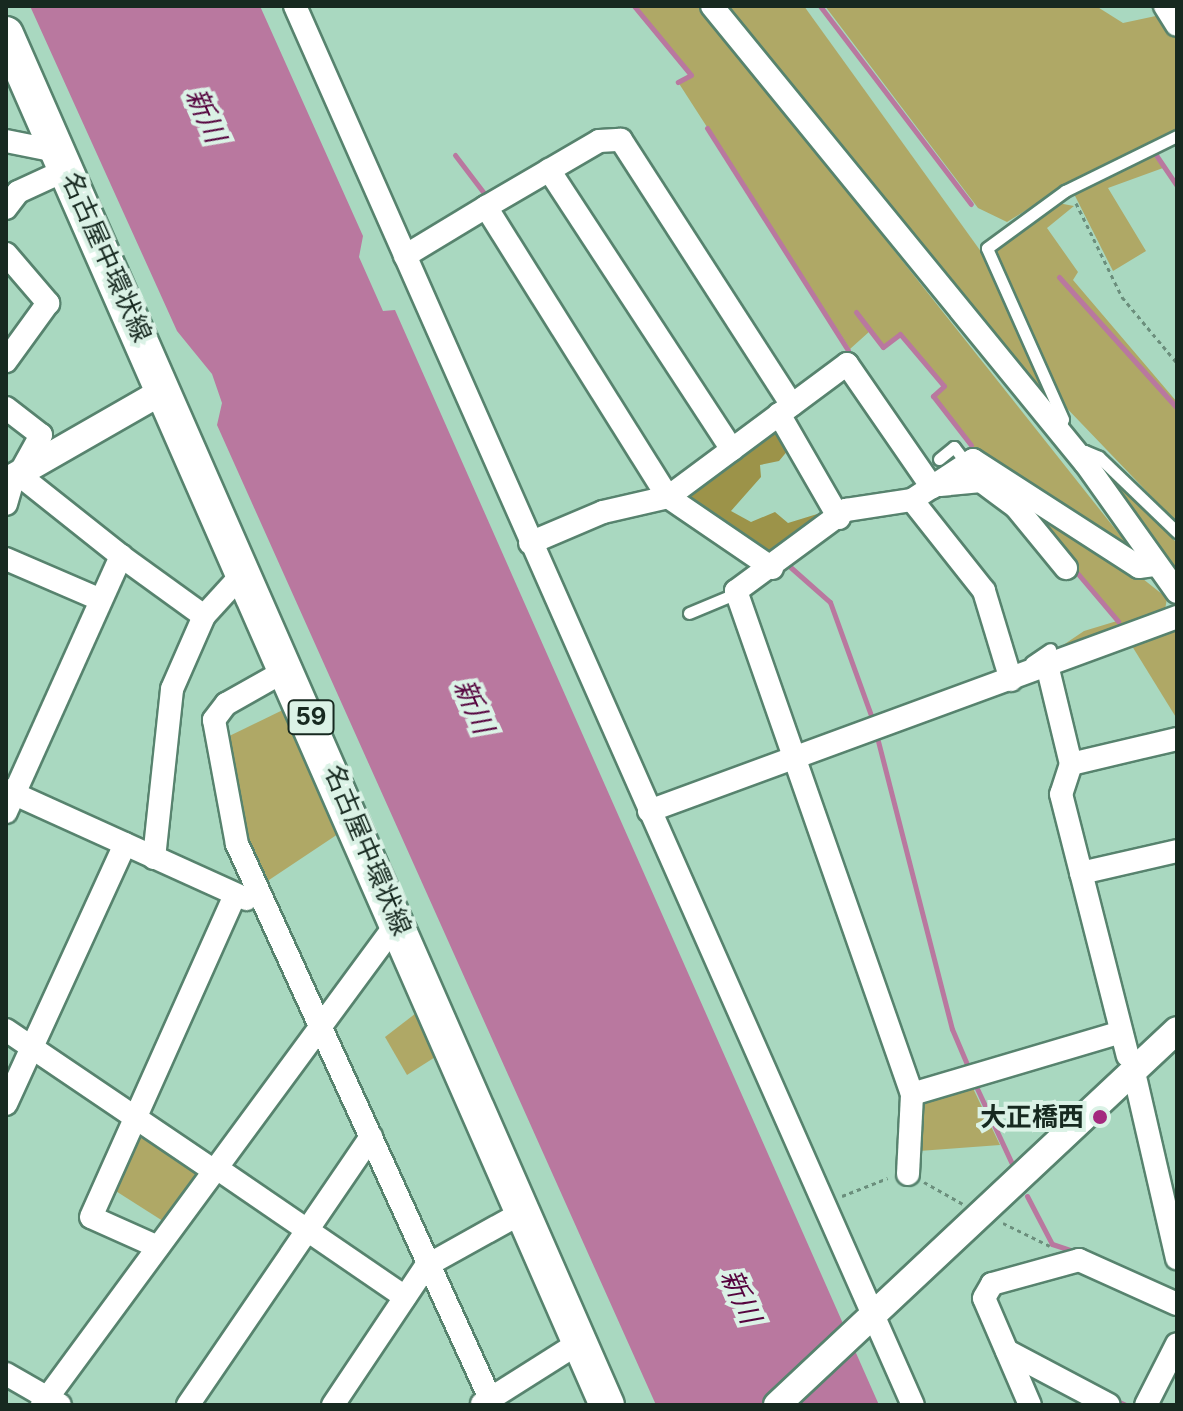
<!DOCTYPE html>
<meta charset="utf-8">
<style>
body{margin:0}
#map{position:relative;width:1183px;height:1411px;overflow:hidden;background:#a9d8c0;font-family:Inter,"Noto Sans JP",sans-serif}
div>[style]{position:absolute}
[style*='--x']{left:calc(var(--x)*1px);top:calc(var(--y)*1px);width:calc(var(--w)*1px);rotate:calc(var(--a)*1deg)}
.green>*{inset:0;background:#afa866}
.forest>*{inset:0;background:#9c9349}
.water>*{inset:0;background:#b9789f}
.stream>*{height:5px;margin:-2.5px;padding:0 2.5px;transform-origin:2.5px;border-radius:2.5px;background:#b9789f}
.path>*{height:3px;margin-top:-1.5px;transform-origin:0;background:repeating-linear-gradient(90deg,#6b8e7c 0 4px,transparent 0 8px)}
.roads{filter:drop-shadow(2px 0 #57836e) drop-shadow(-2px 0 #57836e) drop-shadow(0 2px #57836e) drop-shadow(0 -2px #57836e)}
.service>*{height:11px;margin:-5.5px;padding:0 5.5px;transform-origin:5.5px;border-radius:5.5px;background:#fff}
.minor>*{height:22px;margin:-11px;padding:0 11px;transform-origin:11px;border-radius:11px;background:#fff}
.tertiary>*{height:26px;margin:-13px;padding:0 13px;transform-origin:13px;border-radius:13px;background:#fff}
.primary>*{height:34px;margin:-17px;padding:0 17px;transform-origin:17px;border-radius:17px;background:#fff}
.dots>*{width:22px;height:22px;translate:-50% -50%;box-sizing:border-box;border:4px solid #dbf2e6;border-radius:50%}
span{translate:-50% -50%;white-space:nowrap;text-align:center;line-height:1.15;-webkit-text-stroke:8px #dbf2e6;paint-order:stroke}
.shield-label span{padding:2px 6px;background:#dbf2e6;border:2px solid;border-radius:6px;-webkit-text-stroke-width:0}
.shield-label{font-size:24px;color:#172920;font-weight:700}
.street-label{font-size:26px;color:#172920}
.poi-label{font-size:26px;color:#172920;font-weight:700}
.right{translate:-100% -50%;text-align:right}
.water-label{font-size:28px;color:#55033e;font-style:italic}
.frame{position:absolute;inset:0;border:8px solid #172920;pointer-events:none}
</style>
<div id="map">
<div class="green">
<div style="clip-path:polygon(634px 6px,700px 6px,1139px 559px,981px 459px,933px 396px,944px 386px,900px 335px,883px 347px,870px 331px,850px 349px,678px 82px,690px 74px)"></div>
<div style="clip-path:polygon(721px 6px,804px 6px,982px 253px,1054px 415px)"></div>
<div style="clip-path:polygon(825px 6px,1096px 6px,1123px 23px,1165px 14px,1177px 34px,1177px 131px,1145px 144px,1163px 168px,1108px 188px,1146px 251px,1113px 271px,1069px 184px,1007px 222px,978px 208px)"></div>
<div style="clip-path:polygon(1058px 203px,1074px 206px,1047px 228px,1078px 272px,1073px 280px,1177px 402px,1177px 523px,1057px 398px,995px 249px,1014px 227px)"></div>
<div style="clip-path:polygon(1101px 467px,1177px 543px,1177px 577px)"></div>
<div style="clip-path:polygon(977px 472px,1133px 571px,1167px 598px,1165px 610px,1029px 668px,1084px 631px,1117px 621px,1020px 505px)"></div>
<div style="clip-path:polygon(1177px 629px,1177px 719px,1132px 646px)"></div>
<div style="clip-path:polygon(289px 707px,344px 830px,260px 886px,219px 741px)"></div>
<div style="clip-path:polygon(420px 1010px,440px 1054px,407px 1075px,385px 1037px)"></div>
<div style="clip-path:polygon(970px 1082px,1000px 1145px,919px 1151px,920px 1097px)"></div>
<div style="clip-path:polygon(141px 1131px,200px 1176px,166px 1223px,111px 1188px)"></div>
</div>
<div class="forest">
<div style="clip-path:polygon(772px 429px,789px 449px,779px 461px,760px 465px,761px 477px,731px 511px,751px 522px,775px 512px,788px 523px,827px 511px,774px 556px,686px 500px,688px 490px)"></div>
</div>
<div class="water">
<div style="clip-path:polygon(30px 6px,260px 6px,363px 236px,359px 257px,383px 311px,395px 310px,879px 1405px,656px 1405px,217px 425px,222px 403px,212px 374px,177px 331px)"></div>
</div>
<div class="stream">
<div style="--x:634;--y:6;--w:89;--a:50.4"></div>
<div style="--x:691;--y:75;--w:15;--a:152"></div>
<div style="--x:820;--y:6;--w:249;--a:52.7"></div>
<div style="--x:707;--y:128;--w:263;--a:57.6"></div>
<div style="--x:1154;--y:152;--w:41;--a:55.9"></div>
<div style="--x:455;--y:155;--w:48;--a:52.7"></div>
<div style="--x:1059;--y:277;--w:176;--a:48"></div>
<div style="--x:856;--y:312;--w:44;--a:52.4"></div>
<div style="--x:883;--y:347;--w:21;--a:-37"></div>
<div style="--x:900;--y:334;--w:68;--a:49.8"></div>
<div style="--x:944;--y:386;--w:15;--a:138"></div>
<div style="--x:933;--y:396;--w:62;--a:52.2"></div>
<div style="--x:788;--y:565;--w:56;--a:41.4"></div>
<div style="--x:830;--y:602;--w:120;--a:70.1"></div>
<div style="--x:1073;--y:568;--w:70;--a:49.7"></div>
<div style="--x:878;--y:741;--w:297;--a:75.6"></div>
<div style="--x:952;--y:1029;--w:43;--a:67"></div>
<div style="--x:974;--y:1082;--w:95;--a:65.1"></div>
<div style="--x:1027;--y:1196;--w:54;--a:62.5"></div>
<div style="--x:1052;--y:1244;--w:22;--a:18"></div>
<div style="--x:1113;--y:1399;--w:14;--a:25"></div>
</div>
<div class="path">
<div style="--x:1076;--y:203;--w:105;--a:63.9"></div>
<div style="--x:1122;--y:297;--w:86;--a:50.2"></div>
<div style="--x:924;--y:1182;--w:45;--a:29.4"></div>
<div style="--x:842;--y:1196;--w:49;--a:-21.4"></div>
<div style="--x:1003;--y:1223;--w:52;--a:26.1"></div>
</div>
<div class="roads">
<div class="service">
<div style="--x:1060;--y:428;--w:9;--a:-72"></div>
<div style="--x:1063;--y:419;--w:187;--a:-114"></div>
<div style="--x:987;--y:248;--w:97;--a:-36.2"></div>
<div style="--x:1065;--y:191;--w:125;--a:-26.2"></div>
<div style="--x:1080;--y:456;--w:7;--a:-45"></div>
<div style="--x:1085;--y:451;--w:15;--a:23"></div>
<div style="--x:1099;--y:457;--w:108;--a:43.9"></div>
<div style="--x:939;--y:459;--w:19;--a:-39"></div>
<div style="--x:954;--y:447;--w:21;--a:53"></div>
<div style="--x:689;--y:613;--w:52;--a:-22.6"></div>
<div style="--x:1031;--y:662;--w:23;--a:-34"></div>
</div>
<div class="minor">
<div style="--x:295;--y:6;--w:1529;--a:66.17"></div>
<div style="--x:712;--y:6;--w:591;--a:50.77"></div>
<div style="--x:1086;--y:464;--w:157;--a:54.6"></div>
<div style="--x:1165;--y:6;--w:22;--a:58"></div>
<div style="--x:6;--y:141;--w:56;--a:11.3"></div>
<div style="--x:549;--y:170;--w:334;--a:56.8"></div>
<div style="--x:486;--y:207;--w:131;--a:-30.3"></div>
<div style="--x:599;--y:141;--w:22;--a:-3"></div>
<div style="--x:621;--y:140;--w:315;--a:57.2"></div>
<div style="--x:6;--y:208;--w:20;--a:-53"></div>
<div style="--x:18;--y:192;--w:55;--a:-24.7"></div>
<div style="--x:6;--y:254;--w:65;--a:49.4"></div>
<div style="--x:48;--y:303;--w:72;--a:125.9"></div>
<div style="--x:405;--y:256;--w:95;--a:-31.2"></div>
<div style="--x:486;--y:207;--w:342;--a:57.9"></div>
<div style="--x:668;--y:497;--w:126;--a:34.3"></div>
<div style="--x:6;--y:408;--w:44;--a:37.6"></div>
<div style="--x:41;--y:435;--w:43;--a:118.9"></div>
<div style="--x:779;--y:414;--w:120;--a:60"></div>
<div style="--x:18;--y:474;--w:132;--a:38.5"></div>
<div style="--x:940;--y:485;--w:41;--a:-5.6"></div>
<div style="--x:981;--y:481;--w:44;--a:36.6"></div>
<div style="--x:1016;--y:507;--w:79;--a:50.7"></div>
<div style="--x:912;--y:500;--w:116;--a:51.6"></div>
<div style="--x:984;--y:591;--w:93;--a:73.1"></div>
<div style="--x:6;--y:504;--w:29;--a:-74"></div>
<div style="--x:530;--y:543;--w:79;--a:-23"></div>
<div style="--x:603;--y:512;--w:67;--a:-13"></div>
<div style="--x:668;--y:497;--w:223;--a:-36.6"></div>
<div style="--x:847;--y:364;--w:150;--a:55.4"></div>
<div style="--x:6;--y:559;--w:103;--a:23.3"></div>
<div style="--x:290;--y:668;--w:73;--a:150.6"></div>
<div style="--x:226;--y:704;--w:20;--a:127"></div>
<div style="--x:214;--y:720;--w:126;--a:79.5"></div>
<div style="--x:237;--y:844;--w:617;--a:65.47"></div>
<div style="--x:1048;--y:669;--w:98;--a:76.4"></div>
<div style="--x:1071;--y:764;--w:32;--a:108"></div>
<div style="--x:1061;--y:794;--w:270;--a:75.7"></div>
<div style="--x:1071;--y:764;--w:109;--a:-13.3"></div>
<div style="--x:6;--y:790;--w:264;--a:24.4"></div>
<div style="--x:649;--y:811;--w:563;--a:-20.17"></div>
<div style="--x:6;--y:812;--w:281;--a:-65.8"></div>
<div style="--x:121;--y:556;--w:102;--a:35.9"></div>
<div style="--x:154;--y:858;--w:170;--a:-83.9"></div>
<div style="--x:172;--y:689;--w:80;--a:-66.3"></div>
<div style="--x:204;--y:616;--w:62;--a:-47.6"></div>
<div style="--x:1081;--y:873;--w:98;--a:-12.9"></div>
<div style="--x:6;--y:1030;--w:250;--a:34.1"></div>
<div style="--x:1136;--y:1081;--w:182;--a:77"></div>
<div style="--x:912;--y:1094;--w:218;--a:-16.5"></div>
<div style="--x:6;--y:1104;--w:286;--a:-65.4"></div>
<div style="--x:215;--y:1167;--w:230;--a:34.4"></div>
<div style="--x:908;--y:1174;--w:80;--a:-87.1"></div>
<div style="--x:912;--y:1094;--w:533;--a:-109.28"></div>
<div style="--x:736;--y:591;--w:137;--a:-36.4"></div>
<div style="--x:846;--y:510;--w:67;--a:-8.6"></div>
<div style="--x:912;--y:500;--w:73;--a:-33.3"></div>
<div style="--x:973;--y:460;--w:197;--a:32.8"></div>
<div style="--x:1139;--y:567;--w:17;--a:-7"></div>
<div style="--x:158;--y:1247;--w:73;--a:-155.9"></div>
<div style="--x:91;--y:1217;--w:353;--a:-65.9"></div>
<div style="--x:1007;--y:1351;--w:115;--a:27.9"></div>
<div style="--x:6;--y:1374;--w:62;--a:29.9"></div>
<div style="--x:482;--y:1404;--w:116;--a:-32.3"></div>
<div style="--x:42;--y:1405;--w:602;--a:-53.64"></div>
<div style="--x:188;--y:1405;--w:325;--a:-55.7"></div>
<div style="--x:333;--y:1405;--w:167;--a:-56.2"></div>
<div style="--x:426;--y:1266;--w:111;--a:-29.1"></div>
<div style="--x:1030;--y:1405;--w:116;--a:-113.3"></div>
<div style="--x:984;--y:1298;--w:16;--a:-60"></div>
<div style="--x:992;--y:1284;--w:90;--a:-15.4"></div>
<div style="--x:1079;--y:1260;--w:107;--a:24.2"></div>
<div style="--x:1146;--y:1405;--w:68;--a:-63.1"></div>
</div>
<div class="tertiary">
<div style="--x:6;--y:481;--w:183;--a:-29.8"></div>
<div style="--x:777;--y:1405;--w:548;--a:-43.15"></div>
</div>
<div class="primary">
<div style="--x:6;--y:34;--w:1497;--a:66.33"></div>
</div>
</div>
<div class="dots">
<div style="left:1100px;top:1117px;background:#a3297e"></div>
</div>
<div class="shield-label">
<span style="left:311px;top:717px">59</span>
</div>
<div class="street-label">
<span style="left:107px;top:257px;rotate:66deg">名古屋中環状線</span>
<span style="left:368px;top:850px;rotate:67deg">名古屋中環状線</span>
</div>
<div class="poi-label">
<span class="right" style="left:1084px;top:1117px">大正橋西</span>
</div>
<div class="water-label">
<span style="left:206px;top:115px;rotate:66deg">新川</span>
<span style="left:474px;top:706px;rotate:66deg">新川</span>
<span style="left:741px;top:1296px;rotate:66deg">新川</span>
</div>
<div class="frame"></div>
</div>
